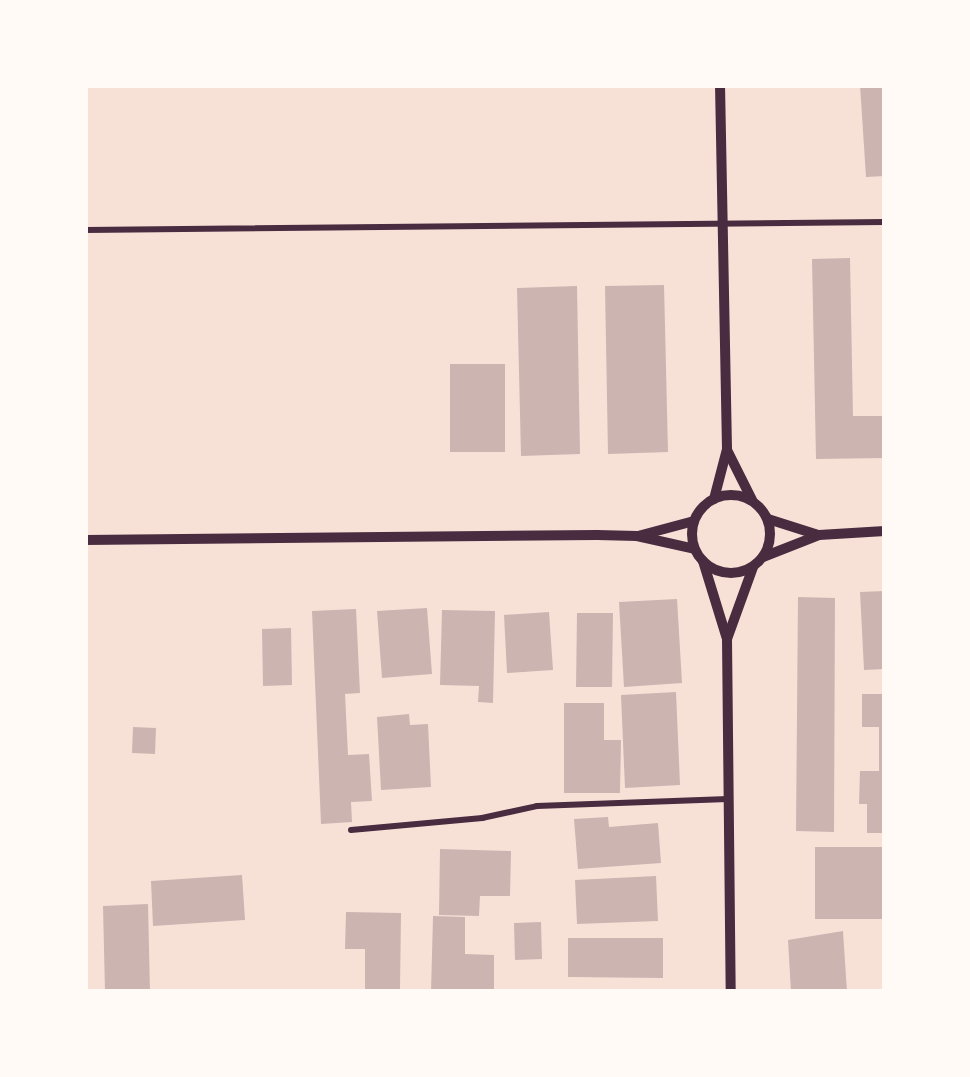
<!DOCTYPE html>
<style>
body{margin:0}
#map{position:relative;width:970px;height:1077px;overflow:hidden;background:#f7e1d7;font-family:"Fira Sans Condensed",sans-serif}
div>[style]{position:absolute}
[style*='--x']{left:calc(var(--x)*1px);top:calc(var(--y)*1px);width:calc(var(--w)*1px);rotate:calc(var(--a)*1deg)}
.building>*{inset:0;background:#ccb4b1}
.service>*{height:6px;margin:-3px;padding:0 3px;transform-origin:3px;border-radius:3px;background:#4a2c40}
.minor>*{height:10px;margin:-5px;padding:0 5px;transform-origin:5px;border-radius:5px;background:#4a2c40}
.minor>.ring{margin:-5px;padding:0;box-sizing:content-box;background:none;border:10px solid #4a2c40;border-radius:50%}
span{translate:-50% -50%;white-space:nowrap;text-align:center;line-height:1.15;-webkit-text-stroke:9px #fffaf5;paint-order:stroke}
.frame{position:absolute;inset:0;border:88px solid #fffaf5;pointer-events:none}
</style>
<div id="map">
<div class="building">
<div style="clip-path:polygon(860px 85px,885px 85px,885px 176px,866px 177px)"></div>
<div style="clip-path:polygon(850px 258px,853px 416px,885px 416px,885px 458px,816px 459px,812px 259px)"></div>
<div style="clip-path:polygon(664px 285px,668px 452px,608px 454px,605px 286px)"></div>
<div style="clip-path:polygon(577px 286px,580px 454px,521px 456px,517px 288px)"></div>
<div style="clip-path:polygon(450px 364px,505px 364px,505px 452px,450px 452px)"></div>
<div style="clip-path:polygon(885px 591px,885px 669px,864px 670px,860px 592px)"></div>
<div style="clip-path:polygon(798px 597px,835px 598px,834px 832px,796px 831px)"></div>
<div style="clip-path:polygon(677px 599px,682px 683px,624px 687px,619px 602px)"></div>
<div style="clip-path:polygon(427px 608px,432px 674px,382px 678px,377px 611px)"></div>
<div style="clip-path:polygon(356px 609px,360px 693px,345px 694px,348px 755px,369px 754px,372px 801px,351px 802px,352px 822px,321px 824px,312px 611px)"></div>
<div style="clip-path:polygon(442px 610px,495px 611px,493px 703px,478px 702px,479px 686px,440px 685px)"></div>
<div style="clip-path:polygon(549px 612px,553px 670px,507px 673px,504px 615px)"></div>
<div style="clip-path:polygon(577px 613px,613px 613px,612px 687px,576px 687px)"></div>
<div style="clip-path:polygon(291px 628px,292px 685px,263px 686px,262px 629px)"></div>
<div style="clip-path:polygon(676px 692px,680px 785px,625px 788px,621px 695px)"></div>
<div style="clip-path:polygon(862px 694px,885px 694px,885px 833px,867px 833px,867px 804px,859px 804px,860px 771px,879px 771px,879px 727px,862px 727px)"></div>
<div style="clip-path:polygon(564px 703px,604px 703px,604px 740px,621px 740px,620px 793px,564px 793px)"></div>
<div style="clip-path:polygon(409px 714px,410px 725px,428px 724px,431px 787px,381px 790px,377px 717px)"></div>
<div style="clip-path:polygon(133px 727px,156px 728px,155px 754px,132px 753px)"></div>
<div style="clip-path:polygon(608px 817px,609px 827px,658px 823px,661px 863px,578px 869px,574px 819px)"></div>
<div style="clip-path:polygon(815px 847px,882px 847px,882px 919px,815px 919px)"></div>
<div style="clip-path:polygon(440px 849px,511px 851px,510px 896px,480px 896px,479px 916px,439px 915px)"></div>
<div style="clip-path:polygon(242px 875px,245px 920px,153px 926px,151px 881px)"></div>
<div style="clip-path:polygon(656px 876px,658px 921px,577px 924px,575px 880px)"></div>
<div style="clip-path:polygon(148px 904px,150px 992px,105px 992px,103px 906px)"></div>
<div style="clip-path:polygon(346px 912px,401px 913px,400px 989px,365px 989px,365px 949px,345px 949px)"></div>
<div style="clip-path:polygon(433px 916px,465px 917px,465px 954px,494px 955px,494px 992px,431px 992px)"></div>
<div style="clip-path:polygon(541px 922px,542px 959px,515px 960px,514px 923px)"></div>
<div style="clip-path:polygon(843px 931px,847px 992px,791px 992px,788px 940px)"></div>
<div style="clip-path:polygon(568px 938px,663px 938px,663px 978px,568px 977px)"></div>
</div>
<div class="service">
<div style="--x:85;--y:230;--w:800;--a:-0.57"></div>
<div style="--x:351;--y:830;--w:132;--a:-5.2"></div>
<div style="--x:482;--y:818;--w:56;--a:-12.3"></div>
<div style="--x:537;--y:806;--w:191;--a:-2.1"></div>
</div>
<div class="minor">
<div style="--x:727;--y:450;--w:56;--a:63.4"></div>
<div class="ring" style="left:692px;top:495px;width:68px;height:68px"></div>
<div style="--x:714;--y:499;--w:52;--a:-75.4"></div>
<div style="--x:727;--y:449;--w:364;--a:-91.1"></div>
<div style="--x:768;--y:519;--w:52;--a:17.7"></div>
<div style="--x:638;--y:536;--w:58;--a:-15"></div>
<div style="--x:85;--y:540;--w:512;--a:-0.56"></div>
<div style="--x:597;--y:535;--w:40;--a:1.4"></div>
<div style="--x:637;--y:536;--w:59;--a:12.6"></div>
<div style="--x:763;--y:557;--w:60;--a:-21.4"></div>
<div style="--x:819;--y:535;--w:66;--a:-3.5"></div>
<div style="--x:703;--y:561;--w:82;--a:72.9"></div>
<div style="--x:727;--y:639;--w:353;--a:89.4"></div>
<div style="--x:727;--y:639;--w:77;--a:-70.1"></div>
</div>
<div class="frame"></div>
</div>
